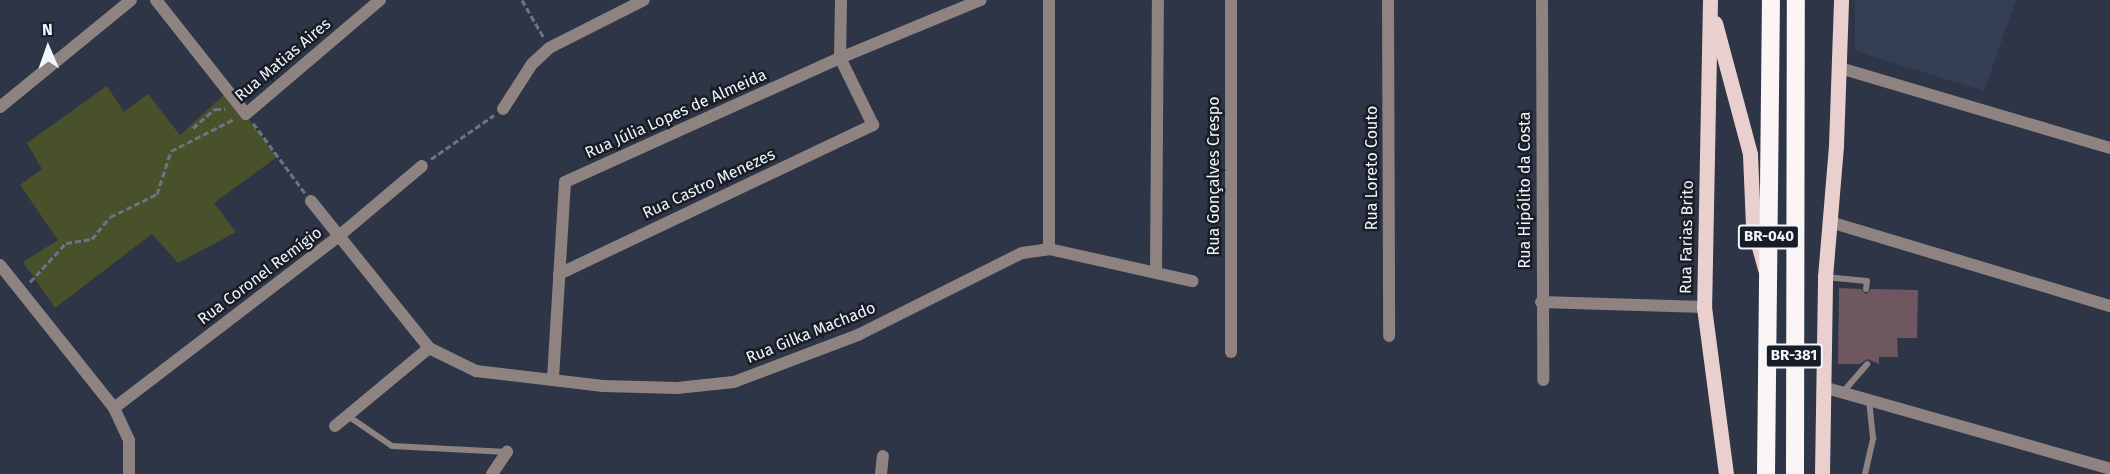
<!DOCTYPE html>
<meta charset="utf-8">
<style>
body{margin:0}
#map{position:relative;width:2110px;height:474px;overflow:hidden;background:#2d3547;font-family:"Fira Sans",sans-serif}
div>[style]{position:absolute}
[style*='--x']{left:calc(var(--x)*1px);top:calc(var(--y)*1px);width:calc(var(--w)*1px);rotate:calc(var(--a)*1deg)}
.built>*{inset:0;background:#343e55}
.green>*{inset:0;background:#48512a}
.building>*{inset:0;background:#6e575e}
.path>*{height:3px;margin-top:-1.5px;transform-origin:0;background:repeating-linear-gradient(90deg,#6c7382 0 6px,transparent 0 9px)}
.service>*{height:6px;margin:-3px;padding:0 3px;transform-origin:3px;border-radius:3px;background:#8f8382}
.minor>*{height:12px;margin:-6px;padding:0 6px;transform-origin:6px;border-radius:6px;background:#8f8382}
.primary>*{height:15px;margin:-7.5px;padding:0 7.5px;transform-origin:7.5px;border-radius:7.5px;background:#e9d0cf}
.motorway>*{height:18px;margin:-9px;padding:0 9px;transform-origin:9px;border-radius:9px;background:#fbf5f5}
span{translate:-50% -50%;white-space:nowrap;text-align:center;line-height:1.15;-webkit-text-stroke:5px #191d25;paint-order:stroke}
.shield-label span{padding:2px 4px;background:#191d25;border:2px solid;border-radius:4px;-webkit-text-stroke-width:0}
.shield-label{font-size:15px;color:#f0f5fe;font-weight:700}
.street-label{font-size:16px;color:#f0f5fe}
.north{position:absolute;left:18px;top:18px;width:60px;height:60px;-webkit-text-stroke:4px #191d25;paint-order:stroke;rotate:358deg;font-size:16px;font-weight:700;line-height:24px;text-align:center;color:#f0f5fe}
.north::after{content:'';display:block;margin:auto;width:21px;height:27px;background:#f0f5fe;clip-path:polygon(50% 0,100% 100%,50% 72%,0 100%)}
</style>
<div id="map">
<div class="built">
<div style="clip-path:polygon(1855px 0,2016px 0,1984px 91px,1855px 51px)"></div>
</div>
<div class="green">
<div style="clip-path:polygon(107px 86px,124px 112px,148px 94px,180px 135px,228px 91px,277px 157px,214px 203px,236px 232px,178px 263px,152px 234px,55px 308px,23px 262px,58px 240px,20px 185px,42px 169px,27px 143px)"></div>
</div>
<div class="building">
<div style="clip-path:polygon(1839px 288px,1861px 289px,1866px 294px,1871px 289px,1918px 290px,1917px 338px,1897px 338px,1898px 357px,1879px 357px,1879px 364px,1867px 359px,1860px 364px,1838px 364px)"></div>
</div>
<div class="path">
<div style="--x:522;--y:0;--w:44;--a:59.9"></div>
<div style="--x:253;--y:123;--w:87;--a:53.4"></div>
<div style="--x:193;--y:128;--w:29;--a:-41"></div>
<div style="--x:215;--y:109;--w:10;--a:0"></div>
<div style="--x:431;--y:159;--w:77;--a:-34.9"></div>
<div style="--x:30;--y:282;--w:53;--a:-47.3"></div>
<div style="--x:66;--y:243;--w:26;--a:-9"></div>
<div style="--x:92;--y:239;--w:28;--a:-51"></div>
<div style="--x:110;--y:217;--w:52;--a:-26.1"></div>
<div style="--x:157;--y:194;--w:45;--a:-72"></div>
<div style="--x:171;--y:151;--w:71;--a:-26.9"></div>
</div>
<div class="service">
<div style="--x:1825;--y:277;--w:42;--a:5.4"></div>
<div style="--x:1867;--y:281;--w:8;--a:97"></div>
<div style="--x:1843;--y:392;--w:37;--a:-49"></div>
<div style="--x:348;--y:416;--w:53;--a:34.3"></div>
<div style="--x:392;--y:446;--w:115;--a:3"></div>
<div style="--x:1865;--y:474;--w:37;--a:-77"></div>
<div style="--x:1873;--y:438;--w:37;--a:-96"></div>
</div>
<div class="minor">
<div style="--x:156;--y:0;--w:145;--a:51.7"></div>
<div style="--x:246;--y:114;--w:176;--a:-40.4"></div>
<div style="--x:1049;--y:0;--w:249;--a:90"></div>
<div style="--x:1231;--y:0;--w:352;--a:90"></div>
<div style="--x:1388;--y:0;--w:336;--a:89.8"></div>
<div style="--x:1542;--y:0;--w:380;--a:89.8"></div>
<div style="--x:1840;--y:68;--w:282;--a:16.5"></div>
<div style="--x:0;--y:107;--w:169;--a:-39.2"></div>
<div style="--x:503;--y:109;--w:54;--a:-57.2"></div>
<div style="--x:532;--y:64;--w:23;--a:-43"></div>
<div style="--x:549;--y:48;--w:106;--a:-26.8"></div>
<div style="--x:311;--y:201;--w:189;--a:51.2"></div>
<div style="--x:429;--y:348;--w:52;--a:26.1"></div>
<div style="--x:476;--y:371;--w:128;--a:6.7"></div>
<div style="--x:603;--y:386;--w:74;--a:1.5"></div>
<div style="--x:677;--y:388;--w:57;--a:-6"></div>
<div style="--x:734;--y:382;--w:133;--a:-20.8"></div>
<div style="--x:858;--y:335;--w:183;--a:-26.6"></div>
<div style="--x:1022;--y:253;--w:27;--a:-8"></div>
<div style="--x:1049;--y:249;--w:147;--a:12.6"></div>
<div style="--x:1830;--y:222;--w:292;--a:16.7"></div>
<div style="--x:0;--y:265;--w:183;--a:51.4"></div>
<div style="--x:114;--y:408;--w:35;--a:65"></div>
<div style="--x:129;--y:440;--w:34;--a:90"></div>
<div style="--x:1156;--y:272;--w:272;--a:-89.6"></div>
<div style="--x:559;--y:274;--w:348;--a:-25.4"></div>
<div style="--x:873;--y:125;--w:75;--a:-116.2"></div>
<div style="--x:840;--y:58;--w:58;--a:-89"></div>
<div style="--x:1541;--y:302;--w:163;--a:1.8"></div>
<div style="--x:553;--y:378;--w:196;--a:-86.5"></div>
<div style="--x:565;--y:182;--w:302;--a:-24.3"></div>
<div style="--x:840;--y:58;--w:152;--a:-22.4"></div>
<div style="--x:1823;--y:387;--w:298;--a:15.9"></div>
<div style="--x:114;--y:408;--w:285;--a:-37.4"></div>
<div style="--x:340;--y:235;--w:107;--a:-40.1"></div>
<div style="--x:335;--y:426;--w:122;--a:-39.7"></div>
<div style="--x:492;--y:474;--w:27;--a:-56"></div>
<div style="--x:881;--y:474;--w:18;--a:-84"></div>
</div>
<div class="primary">
<div style="--x:1710;--y:0;--w:307;--a:91.1"></div>
<div style="--x:1704;--y:307;--w:168;--a:82.5"></div>
<div style="--x:1715;--y:23;--w:136;--a:75"></div>
<div style="--x:1750;--y:154;--w:71;--a:87.6"></div>
<div style="--x:1753;--y:225;--w:46;--a:74.7"></div>
<div style="--x:1822;--y:474;--w:197;--a:-89.1"></div>
<div style="--x:1825;--y:277;--w:132;--a:-85.2"></div>
<div style="--x:1836;--y:145;--w:145;--a:-88"></div>
</div>
<div class="motorway">
<div style="--x:1766;--y:474;--w:474;--a:-89.4"></div>
<div style="--x:1795;--y:474;--w:474;--a:-89.9"></div>
</div>
<div class="shield-label">
<span style="left:1769px;top:237px">BR-040</span>
<span style="left:1794px;top:356px">BR-381</span>
</div>
<div class="street-label">
<span style="left:283px;top:60px;rotate:-40deg">Rua Matias Aires</span>
<span style="left:676px;top:114px;rotate:-24deg">Rua Júlia Lopes de Almeida</span>
<span style="left:1372px;top:168px;rotate:-90deg">Rua Loreto Couto</span>
<span style="left:1214px;top:176px;rotate:-90deg">Rua Gonçalves Crespo</span>
<span style="left:709px;top:184px;rotate:-25deg">Rua Castro Menezes</span>
<span style="left:1525px;top:190px;rotate:-90deg">Rua Hipólito da Costa</span>
<span style="left:1687px;top:237px;rotate:-89deg">Rua Farias Brito</span>
<span style="left:260px;top:276px;rotate:-37deg">Rua Coronel Remígio</span>
<span style="left:811px;top:333px;rotate:-22deg">Rua Gilka Machado</span>
</div>
<div class="north">N</div>
</div>
